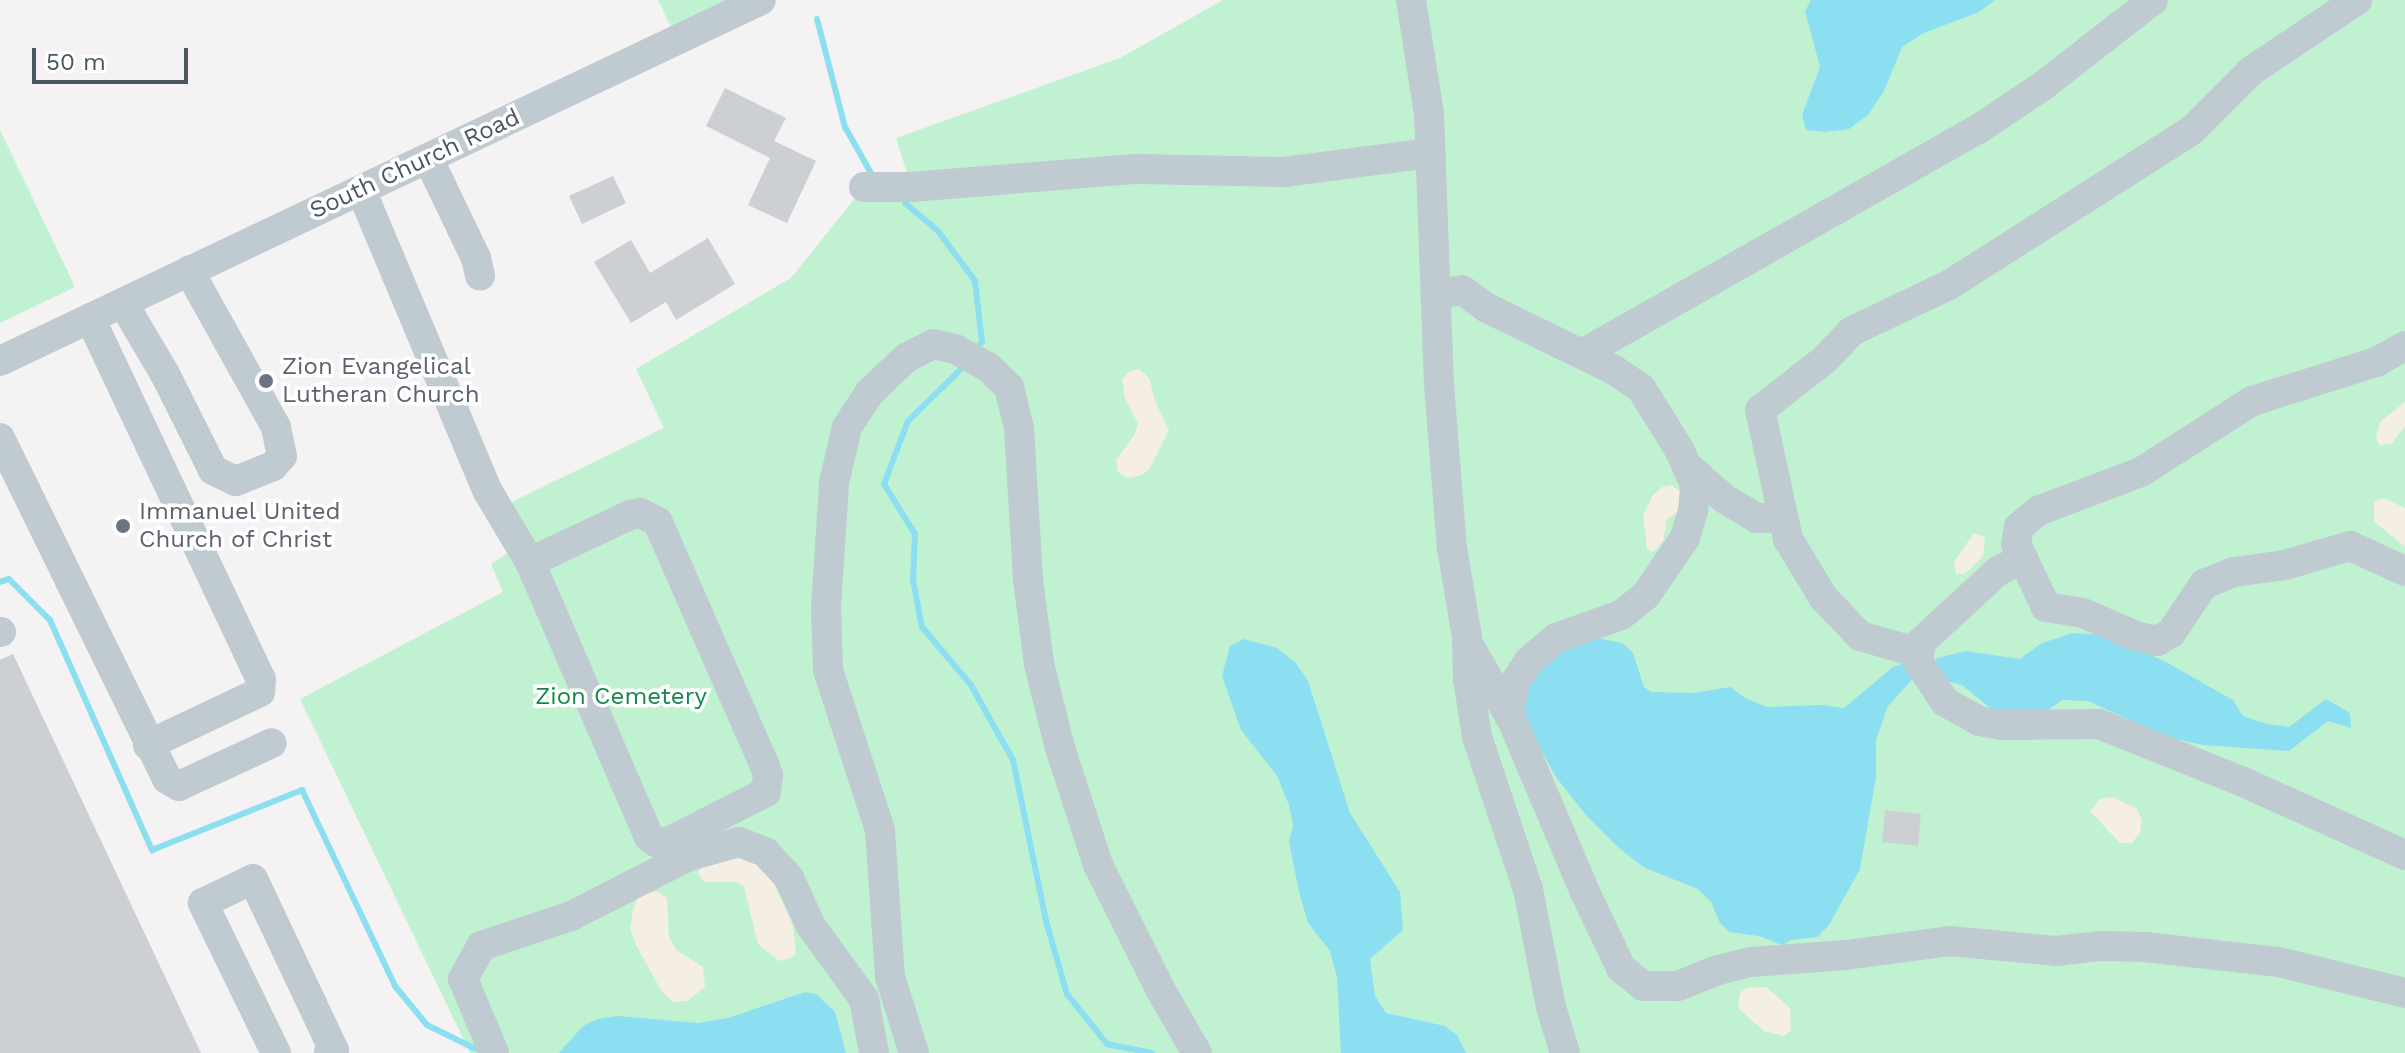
<!DOCTYPE html>
<style>
body{margin:0}
#map{position:relative;width:2405px;height:1053px;overflow:hidden;background:#f4f2f2;font-family:"Work Sans",sans-serif}
div>[style]{position:absolute}
[style*='--x']{left:calc(var(--x)*1px);top:calc(var(--y)*1px);width:calc(var(--w)*1px);rotate:calc(var(--a)*1deg)}
.green>*{inset:0;background:#c0f2d2}
.sand>*{inset:0;background:#f5efe3}
.water>*{inset:0;background:#8cdff0}
.stream>*{height:6px;margin:-3px;padding:0 3px;transform-origin:3px;border-radius:3px;background:#8cdff0}
.building>*{inset:0;background:#cccfd4}
.minor>*{height:30px;margin:-15px;padding:0 15px;transform-origin:15px;border-radius:15px;background:#bfcad1}
.dots>*{width:22px;height:22px;translate:-50% -50%;box-sizing:border-box;border:4px solid #fff;border-radius:50%}
span{translate:-50% -50%;white-space:nowrap;text-align:center;line-height:1.15;-webkit-text-stroke:7px #fff;paint-order:stroke}
.street-label{font-size:24px;color:#495660}
.worship-label{font-size:24px;color:#5b616d}
.left{translate:0 -50%;text-align:left}
.park-label{font-size:24px;color:#148749}
.scale{position:absolute;left:32px;top:48px;width:156px;height:36px;box-sizing:border-box;border:4px solid #495660;border-top:0;padding-left:10px;font-size:24px;line-height:28px;white-space:nowrap;color:#495660;-webkit-text-stroke:6px #fff;paint-order:stroke}
</style>
<div id="map">
<div class="green">
<div style="clip-path:polygon(658px 0,733px 0,671px 27px)"></div>
<div style="clip-path:polygon(1223px 0,2405px 0,2405px 1053px,470px 1053px,300px 699px,503px 592px,491px 564px,511px 551px,489px 513px,664px 428px,636px 369px,791px 278px,855px 198px,913px 192px,896px 138px,1120px 58px)"></div>
<div style="clip-path:polygon(0 130px,75px 287px,0 323px)"></div>
</div>
<div class="sand">
<div style="clip-path:polygon(1139px 369px,1150px 379px,1154px 399px,1169px 430px,1150px 468px,1142px 475px,1128px 478px,1118px 472px,1116px 460px,1135px 434px,1138px 423px,1125px 398px,1122px 379px,1130px 371px)"></div>
<div style="clip-path:polygon(2405px 402px,2405px 426px,2391px 444px,2379px 445px,2376px 437px,2380px 422px)"></div>
<div style="clip-path:polygon(1671px 485px,1684px 494px,1682px 509px,1667px 519px,1663px 541px,1653px 552px,1647px 549px,1643px 515px,1653px 495px,1662px 487px)"></div>
<div style="clip-path:polygon(2383px 498px,2405px 508px,2405px 547px,2374px 521px,2374px 502px)"></div>
<div style="clip-path:polygon(1974px 533px,1985px 537px,1983px 556px,1965px 574px,1956px 574px,1954px 562px)"></div>
<div style="clip-path:polygon(2113px 797px,2137px 809px,2142px 821px,2140px 832px,2132px 843px,2120px 843px,2090px 811px,2100px 799px)"></div>
<div style="clip-path:polygon(727px 852px,757px 864px,773px 882px,793px 926px,796px 953px,791px 958px,779px 961px,758px 944px,744px 887px,736px 882px,704px 882px,698px 873px,703px 861px)"></div>
<div style="clip-path:polygon(649px 892px,658px 892px,667px 898px,669px 937px,676px 950px,703px 967px,705px 987px,687px 1001px,674px 1002px,662px 992px,636px 945px,630px 928px,633px 911px,638px 896px)"></div>
<div style="clip-path:polygon(1766px 987px,1790px 1008px,1791px 1030px,1784px 1036px,1764px 1031px,1738px 1008px,1740px 993px,1747px 988px)"></div>
</div>
<div class="water">
<div style="clip-path:polygon(1811px 0,1995px 0,1979px 12px,1924px 33px,1902px 47px,1884px 91px,1868px 115px,1849px 129px,1825px 132px,1806px 130px,1802px 115px,1820px 67px,1805px 11px)"></div>
<div style="clip-path:polygon(2072px 633px,2105px 635px,2166px 662px,2233px 700px,2243px 716px,2267px 724px,2289px 727px,2326px 699px,2350px 713px,2351px 728px,2328px 721px,2289px 751px,2203px 745px,2167px 737px,2088px 701px,2062px 700px,2044px 713px,1996px 713px,1962px 685px,1936px 678px,1931px 669px,1937px 658px,1966px 651px,2020px 659px,2040px 644px)"></div>
<div style="clip-path:polygon(1593px 637px,1622px 643px,1633px 653px,1644px 687px,1651px 692px,1693px 693px,1730px 687px,1745px 698px,1767px 707px,1822px 705px,1844px 708px,1893px 667px,1911px 661px,1916px 675px,1888px 706px,1876px 740px,1876px 777px,1860px 869px,1829px 925px,1817px 937px,1791px 940px,1782px 945px,1759px 936px,1729px 932px,1720px 923px,1711px 902px,1698px 889px,1645px 868px,1620px 849px,1585px 814px,1556px 777px,1525px 721px,1523px 691px,1558px 650px)"></div>
<div style="clip-path:polygon(1244px 639px,1277px 648px,1296px 663px,1308px 681px,1350px 813px,1400px 892px,1403px 930px,1370px 959px,1375px 996px,1386px 1013px,1445px 1026px,1457px 1035px,1466px 1053px,1341px 1053px,1337px 977px,1330px 951px,1308px 923px,1299px 892px,1289px 842px,1293px 825px,1289px 805px,1277px 776px,1241px 730px,1222px 676px,1230px 646px)"></div>
<div style="clip-path:polygon(805px 992px,816px 994px,835px 1012px,846px 1053px,559px 1053px,583px 1026px,597px 1019px,618px 1016px,698px 1023px,728px 1018px)"></div>
</div>
<div class="stream">
<div style="--x:817;--y:19;--w:112;--a:75.5"></div>
<div style="--x:845;--y:127;--w:53;--a:60.5"></div>
<div style="--x:905;--y:203;--w:43;--a:40.3"></div>
<div style="--x:938;--y:231;--w:62;--a:53.5"></div>
<div style="--x:975;--y:281;--w:61;--a:83.5"></div>
<div style="--x:982;--y:342;--w:9;--a:126"></div>
<div style="--x:965;--y:365;--w:80;--a:135.5"></div>
<div style="--x:908;--y:421;--w:67;--a:110.9"></div>
<div style="--x:884;--y:484;--w:59;--a:58.2"></div>
<div style="--x:915;--y:534;--w:46;--a:92.5"></div>
<div style="--x:913;--y:580;--w:48;--a:79.2"></div>
<div style="--x:922;--y:627;--w:76;--a:49.8"></div>
<div style="--x:971;--y:685;--w:86;--a:60.8"></div>
<div style="--x:1013;--y:760;--w:164;--a:78.4"></div>
<div style="--x:1046;--y:921;--w:76;--a:74"></div>
<div style="--x:1067;--y:994;--w:64;--a:51.3"></div>
<div style="--x:1107;--y:1044;--w:46;--a:11.3"></div>
<div style="--x:0;--y:582;--w:9;--a:-18"></div>
<div style="--x:9;--y:579;--w:58;--a:45"></div>
<div style="--x:50;--y:620;--w:252;--a:66.1"></div>
<div style="--x:152;--y:850;--w:162;--a:-21.8"></div>
<div style="--x:302;--y:790;--w:217;--a:64.6"></div>
<div style="--x:395;--y:986;--w:50;--a:50.6"></div>
<div style="--x:427;--y:1025;--w:55;--a:26.1"></div>
</div>
<div class="building">
<div style="clip-path:polygon(725px 88px,786px 118px,774px 141px,816px 161px,787px 223px,748px 205px,770px 158px,706px 126px)"></div>
<div style="clip-path:polygon(613px 176px,626px 203px,582px 224px,569px 196px)"></div>
<div style="clip-path:polygon(708px 238px,735px 284px,676px 320px,666px 302px,631px 323px,594px 262px,631px 240px,650px 273px)"></div>
<div style="clip-path:polygon(13px 654px,201px 1053px,0 1053px,0 660px)"></div>
<div style="clip-path:polygon(1885px 810px,1921px 814px,1918px 846px,1882px 842px)"></div>
</div>
<div class="minor">
<div style="--x:1411;--y:0;--w:115;--a:81"></div>
<div style="--x:1429;--y:114;--w:270;--a:87.9"></div>
<div style="--x:1439;--y:384;--w:165;--a:85.5"></div>
<div style="--x:1452;--y:548;--w:90;--a:80.4"></div>
<div style="--x:1467;--y:637;--w:42;--a:88.6"></div>
<div style="--x:1468;--y:679;--w:59;--a:81.2"></div>
<div style="--x:1477;--y:737;--w:160;--a:71.5"></div>
<div style="--x:1528;--y:889;--w:120;--a:79"></div>
<div style="--x:1551;--y:1007;--w:48;--a:73.1"></div>
<div style="--x:428;--y:158;--w:111;--a:64.4"></div>
<div style="--x:476;--y:258;--w:18;--a:77"></div>
<div style="--x:864;--y:187;--w:47;--a:0"></div>
<div style="--x:911;--y:187;--w:227;--a:-4.6"></div>
<div style="--x:1137;--y:169;--w:147;--a:1.2"></div>
<div style="--x:1284;--y:172;--w:148;--a:-7.4"></div>
<div style="--x:361;--y:190;--w:325;--a:67.2"></div>
<div style="--x:487;--y:490;--w:84;--a:59.2"></div>
<div style="--x:530;--y:562;--w:300;--a:66.6"></div>
<div style="--x:649;--y:837;--w:9;--a:36"></div>
<div style="--x:656;--y:842;--w:12;--a:0"></div>
<div style="--x:668;--y:842;--w:110;--a:-27"></div>
<div style="--x:766;--y:792;--w:17;--a:-83"></div>
<div style="--x:768;--y:775;--w:12;--a:-110"></div>
<div style="--x:764;--y:764;--w:264;--a:-113.7"></div>
<div style="--x:658;--y:522;--w:20;--a:-153"></div>
<div style="--x:640;--y:513;--w:10;--a:169"></div>
<div style="--x:630;--y:515;--w:110;--a:154.8"></div>
<div style="--x:1438;--y:294;--w:24;--a:-9"></div>
<div style="--x:1462;--y:290;--w:31;--a:36"></div>
<div style="--x:1487;--y:308;--w:141;--a:26"></div>
<div style="--x:1614;--y:370;--w:32;--a:34"></div>
<div style="--x:1641;--y:388;--w:74;--a:58.2"></div>
<div style="--x:1680;--y:451;--w:37;--a:66"></div>
<div style="--x:1695;--y:485;--w:26;--a:94"></div>
<div style="--x:1693;--y:511;--w:28;--a:107"></div>
<div style="--x:1685;--y:538;--w:69;--a:124.4"></div>
<div style="--x:1646;--y:595;--w:32;--a:141"></div>
<div style="--x:1621;--y:615;--w:69;--a:160.5"></div>
<div style="--x:1556;--y:638;--w:35;--a:140"></div>
<div style="--x:1529;--y:661;--w:30;--a:123"></div>
<div style="--x:1513;--y:686;--w:31;--a:96"></div>
<div style="--x:123;--y:303;--w:82;--a:59.4"></div>
<div style="--x:165;--y:374;--w:107;--a:63.4"></div>
<div style="--x:213;--y:470;--w:25;--a:26"></div>
<div style="--x:236;--y:481;--w:40;--a:-22"></div>
<div style="--x:273;--y:466;--w:13;--a:-48"></div>
<div style="--x:282;--y:456;--w:30;--a:-102"></div>
<div style="--x:276;--y:427;--w:179;--a:-119.1"></div>
<div style="--x:90;--y:318;--w:399;--a:64.7"></div>
<div style="--x:261;--y:679;--w:13;--a:94"></div>
<div style="--x:260;--y:692;--w:124;--a:154.7"></div>
<div style="--x:2405;--y:346;--w:33;--a:151"></div>
<div style="--x:2376;--y:362;--w:130;--a:162.5"></div>
<div style="--x:2252;--y:401;--w:132;--a:147.4"></div>
<div style="--x:2141;--y:472;--w:110;--a:159.3"></div>
<div style="--x:2038;--y:511;--w:25;--a:140"></div>
<div style="--x:2019;--y:527;--w:17;--a:100"></div>
<div style="--x:2016;--y:544;--w:70;--a:64.5"></div>
<div style="--x:2046;--y:607;--w:37;--a:9"></div>
<div style="--x:2083;--y:613;--w:58;--a:23.5"></div>
<div style="--x:2136;--y:636;--w:22;--a:13"></div>
<div style="--x:2157;--y:641;--w:16;--a:-30"></div>
<div style="--x:2171;--y:633;--w:59;--a:-56"></div>
<div style="--x:2204;--y:584;--w:32;--a:-22"></div>
<div style="--x:2234;--y:572;--w:51;--a:-7.8"></div>
<div style="--x:2285;--y:565;--w:68;--a:-16.3"></div>
<div style="--x:2350;--y:546;--w:60;--a:24.4"></div>
<div style="--x:1582;--y:354;--w:458;--a:-29.6"></div>
<div style="--x:1980;--y:128;--w:77;--a:-33.9"></div>
<div style="--x:2044;--y:85;--w:138;--a:-37.9"></div>
<div style="--x:0;--y:361;--w:842;--a:-25.38"></div>
<div style="--x:0;--y:438;--w:380;--a:63.9"></div>
<div style="--x:167;--y:779;--w:14;--a:30"></div>
<div style="--x:179;--y:786;--w:102;--a:-24.8"></div>
<div style="--x:1687;--y:466;--w:50;--a:41"></div>
<div style="--x:1725;--y:499;--w:37;--a:31"></div>
<div style="--x:1757;--y:518;--w:26;--a:-2"></div>
<div style="--x:2023;--y:558;--w:30;--a:152"></div>
<div style="--x:1997;--y:572;--w:103;--a:137.4"></div>
<div style="--x:1921;--y:642;--w:19;--a:99"></div>
<div style="--x:1918;--y:661;--w:49;--a:56.6"></div>
<div style="--x:1945;--y:702;--w:39;--a:29"></div>
<div style="--x:1979;--y:721;--w:23;--a:10"></div>
<div style="--x:2002;--y:725;--w:97;--a:-0.6"></div>
<div style="--x:2099;--y:724;--w:153;--a:21.9"></div>
<div style="--x:2241;--y:781;--w:180;--a:24.3"></div>
<div style="--x:0;--y:632;--w:1;--a:0"></div>
<div style="--x:1467;--y:642;--w:90;--a:60"></div>
<div style="--x:1512;--y:720;--w:185;--a:67"></div>
<div style="--x:1584;--y:890;--w:86;--a:64.6"></div>
<div style="--x:1621;--y:968;--w:28;--a:39"></div>
<div style="--x:1643;--y:986;--w:35;--a:0"></div>
<div style="--x:1678;--y:986;--w:43;--a:-21.8"></div>
<div style="--x:1718;--y:970;--w:34;--a:-14"></div>
<div style="--x:1751;--y:962;--w:95;--a:-4.2"></div>
<div style="--x:1846;--y:955;--w:104;--a:-7.7"></div>
<div style="--x:1949;--y:941;--w:107;--a:5.3"></div>
<div style="--x:2056;--y:951;--w:43;--a:-6.6"></div>
<div style="--x:2099;--y:946;--w:46;--a:1.2"></div>
<div style="--x:2145;--y:947;--w:135;--a:6.4"></div>
<div style="--x:2279;--y:962;--w:130;--a:13.8"></div>
<div style="--x:1919;--y:653;--w:61;--a:-163.9"></div>
<div style="--x:1860;--y:636;--w:54;--a:-133.5"></div>
<div style="--x:1823;--y:597;--w:68;--a:-121.1"></div>
<div style="--x:1788;--y:539;--w:132;--a:-102.2"></div>
<div style="--x:1760;--y:410;--w:81;--a:-38"></div>
<div style="--x:1824;--y:360;--w:40;--a:-46"></div>
<div style="--x:1852;--y:331;--w:107;--a:-25.4"></div>
<div style="--x:1949;--y:285;--w:288;--a:-32.5"></div>
<div style="--x:2192;--y:130;--w:83;--a:-45"></div>
<div style="--x:2251;--y:71;--w:128;--a:-33.8"></div>
<div style="--x:276;--y:1053;--w:167;--a:-116"></div>
<div style="--x:203;--y:903;--w:55;--a:-25.6"></div>
<div style="--x:253;--y:879;--w:189;--a:64.7"></div>
<div style="--x:334;--y:1050;--w:6;--a:149"></div>
<div style="--x:494;--y:1053;--w:80;--a:-112.7"></div>
<div style="--x:463;--y:979;--w:38;--a:-61"></div>
<div style="--x:481;--y:946;--w:95;--a:-18.4"></div>
<div style="--x:571;--y:916;--w:132;--a:-27"></div>
<div style="--x:689;--y:856;--w:52;--a:-15.6"></div>
<div style="--x:739;--y:842;--w:28;--a:21"></div>
<div style="--x:765;--y:852;--w:35;--a:47"></div>
<div style="--x:789;--y:878;--w:53;--a:65.4"></div>
<div style="--x:811;--y:926;--w:90;--a:54"></div>
<div style="--x:864;--y:999;--w:55;--a:79.5"></div>
<div style="--x:914;--y:1053;--w:80;--a:-107.5"></div>
<div style="--x:890;--y:977;--w:147;--a:-93.9"></div>
<div style="--x:880;--y:830;--w:168;--a:-108"></div>
<div style="--x:828;--y:670;--w:62;--a:-91.8"></div>
<div style="--x:826;--y:608;--w:125;--a:-86.3"></div>
<div style="--x:834;--y:483;--w:57;--a:-76.9"></div>
<div style="--x:847;--y:427;--w:42;--a:-56.7"></div>
<div style="--x:870;--y:392;--w:50;--a:-43.4"></div>
<div style="--x:906;--y:358;--w:30;--a:-27"></div>
<div style="--x:933;--y:344;--w:23;--a:13"></div>
<div style="--x:955;--y:349;--w:38;--a:29"></div>
<div style="--x:988;--y:367;--w:29;--a:44"></div>
<div style="--x:1009;--y:387;--w:42;--a:76.3"></div>
<div style="--x:1019;--y:428;--w:152;--a:86.6"></div>
<div style="--x:1028;--y:580;--w:85;--a:82.5"></div>
<div style="--x:1039;--y:664;--w:87;--a:76"></div>
<div style="--x:1060;--y:748;--w:123;--a:72"></div>
<div style="--x:1098;--y:865;--w:139;--a:63.4"></div>
<div style="--x:1160;--y:989;--w:74;--a:60"></div>
</div>
<div class="dots">
<div style="left:266px;top:381px;background:#6b7280"></div>
<div style="left:123px;top:526px;background:#6b7280"></div>
</div>
<div class="street-label">
<span style="left:415px;top:164px;rotate:-25deg">South Church Road</span>
</div>
<div class="worship-label">
<span class="left" style="left:282px;top:381px">Zion Evangelical<br>Lutheran Church</span>
<span class="left" style="left:139px;top:526px">Immanuel United<br>Church of Christ</span>
</div>
<div class="park-label">
<span style="left:621px;top:697px">Zion Cemetery</span>
</div>
<div class="scale">50 m</div>
</div>
